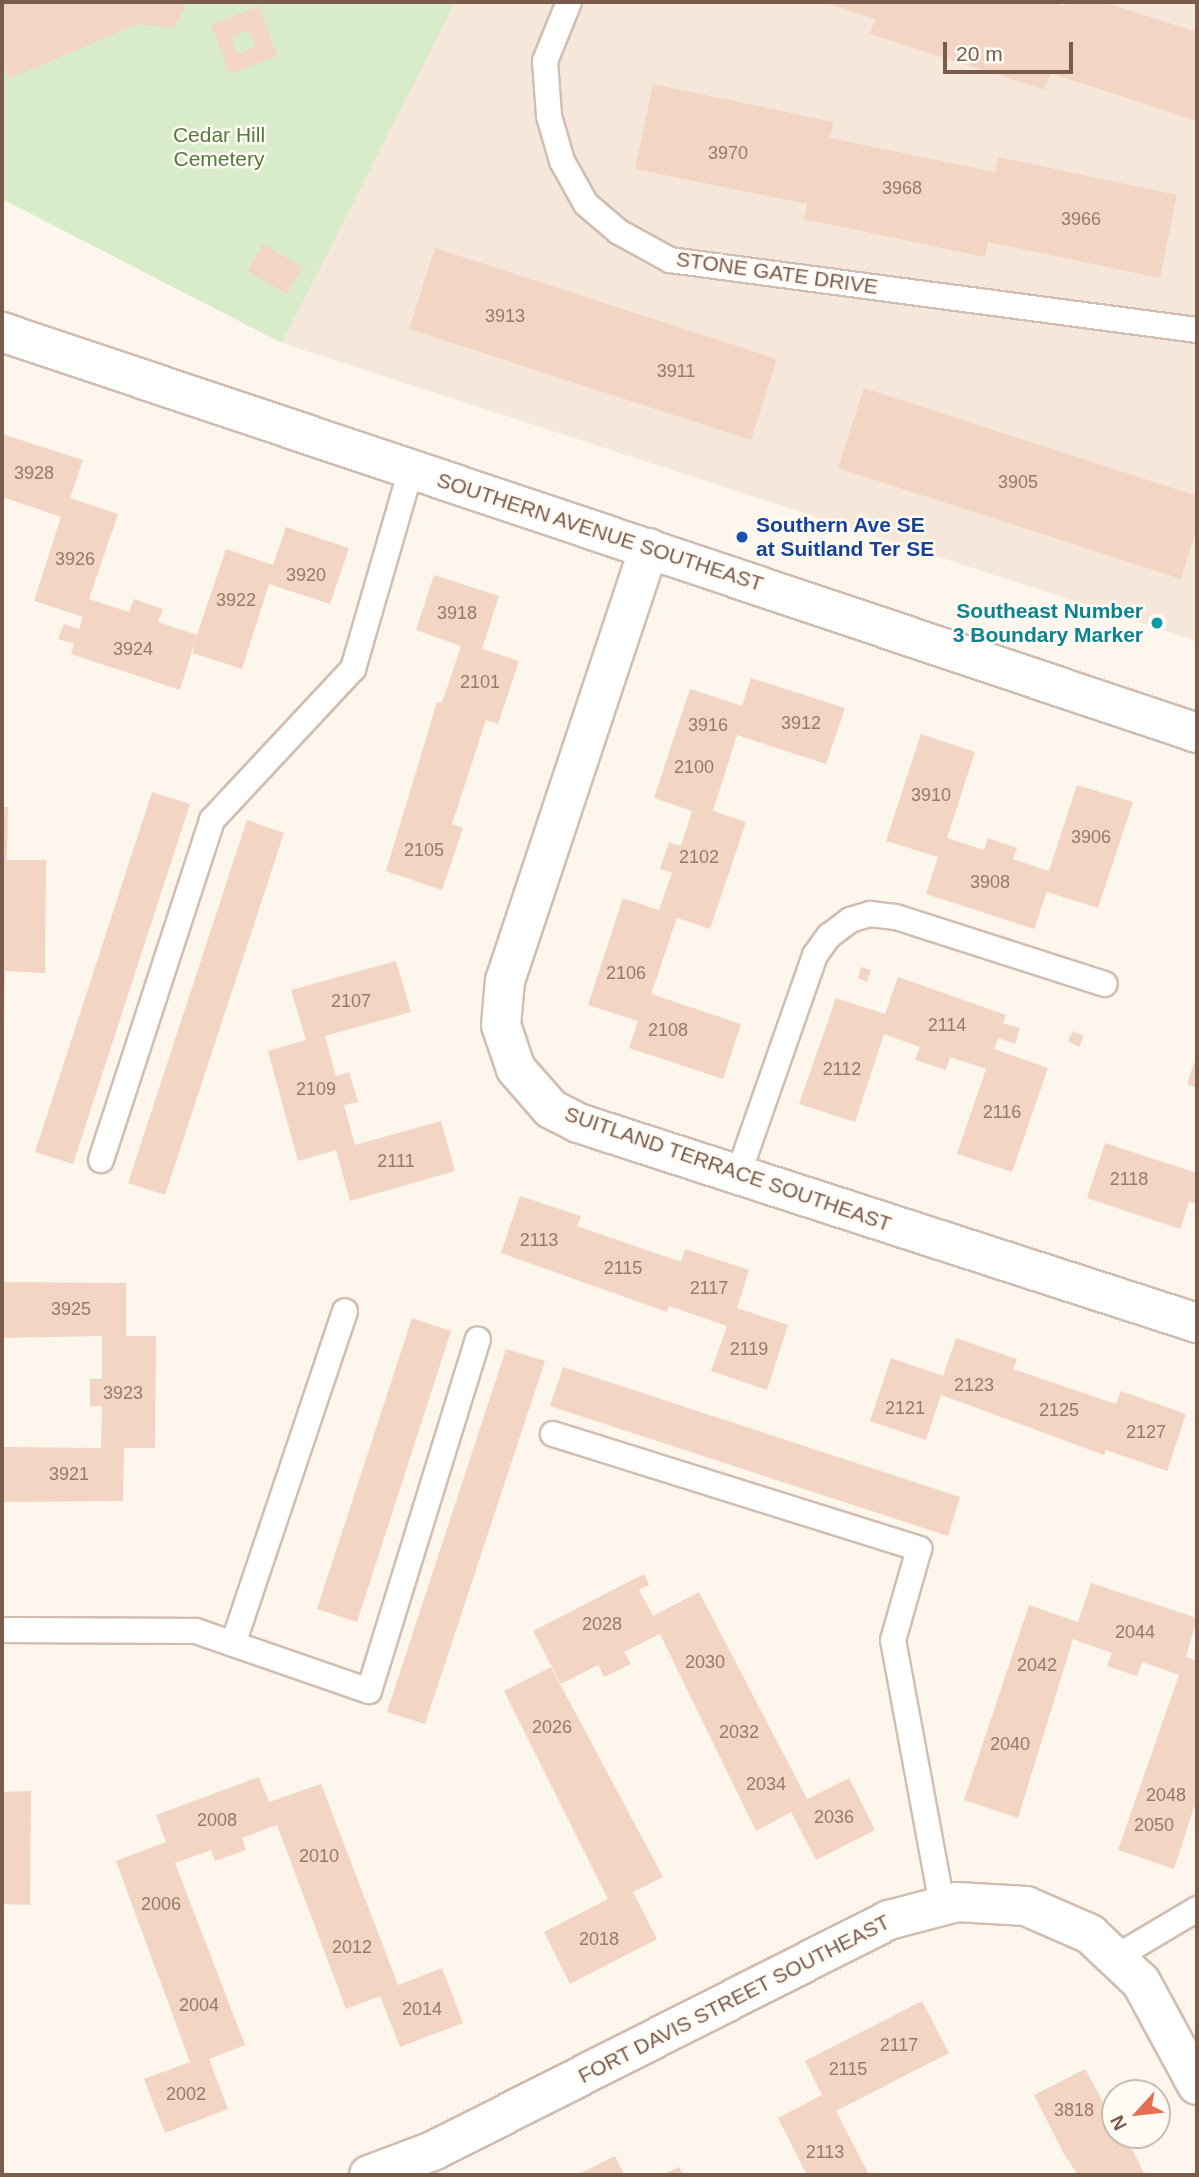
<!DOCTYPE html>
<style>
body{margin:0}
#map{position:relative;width:1199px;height:2177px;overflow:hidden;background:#fdf6ec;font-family:Arial,sans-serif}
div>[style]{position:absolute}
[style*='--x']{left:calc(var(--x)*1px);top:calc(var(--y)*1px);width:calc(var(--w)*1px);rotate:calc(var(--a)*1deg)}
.residential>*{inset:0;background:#f5e8da}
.green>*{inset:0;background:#d8ecc9}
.building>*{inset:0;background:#f3d5c3}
.roads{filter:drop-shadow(2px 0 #d1beb0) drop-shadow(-2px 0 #d1beb0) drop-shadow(0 2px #d1beb0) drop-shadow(0 -2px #d1beb0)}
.service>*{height:24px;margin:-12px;padding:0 12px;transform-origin:12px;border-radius:12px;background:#fff}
.minor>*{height:38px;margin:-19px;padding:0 19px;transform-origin:19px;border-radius:19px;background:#fff}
.secondary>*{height:38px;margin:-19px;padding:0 19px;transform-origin:19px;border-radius:19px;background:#fff}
.dots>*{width:19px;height:19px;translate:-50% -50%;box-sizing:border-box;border:4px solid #fffaf3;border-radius:50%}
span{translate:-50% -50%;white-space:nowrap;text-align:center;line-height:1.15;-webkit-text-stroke:5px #fffaf3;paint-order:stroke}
.number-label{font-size:18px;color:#987a6a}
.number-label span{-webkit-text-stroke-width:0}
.park-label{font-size:21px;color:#537a41}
.street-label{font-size:21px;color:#7a5c4d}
.transit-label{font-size:21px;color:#164399;font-weight:700}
.left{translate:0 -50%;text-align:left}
.culture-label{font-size:21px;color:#0d838f;font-weight:700}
.right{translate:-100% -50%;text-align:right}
.frame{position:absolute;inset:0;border:4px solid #7a5c4d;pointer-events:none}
.north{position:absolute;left:1101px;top:2079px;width:70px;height:70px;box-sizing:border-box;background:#fffaf3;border:2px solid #cabbb1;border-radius:50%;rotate:243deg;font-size:19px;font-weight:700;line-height:28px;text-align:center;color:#7a5c4d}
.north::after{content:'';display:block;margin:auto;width:24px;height:32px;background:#e76f51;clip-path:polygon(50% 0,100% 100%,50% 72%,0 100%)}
.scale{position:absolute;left:943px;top:42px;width:130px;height:32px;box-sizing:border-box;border:4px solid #7a5c4d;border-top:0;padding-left:9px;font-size:21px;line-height:24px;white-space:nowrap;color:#7a5c4d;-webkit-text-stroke:5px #fffaf3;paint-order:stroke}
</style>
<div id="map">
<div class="residential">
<div style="clip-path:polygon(451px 2px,1197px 2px,1197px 641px,282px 343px)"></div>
</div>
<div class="green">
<div style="clip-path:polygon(2px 2px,455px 2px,282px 343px,2px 199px)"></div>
</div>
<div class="building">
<div style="clip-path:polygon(2px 2px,187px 2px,174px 28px,138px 24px,8px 79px,2px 61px)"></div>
<div style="clip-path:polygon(823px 2px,1049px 2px,1064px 6px,1065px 2px,1103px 2px,1197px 32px,1197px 121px,1050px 73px,1045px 90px,870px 34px,875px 19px)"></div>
<div style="clip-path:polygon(evenodd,259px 6px,277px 56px,230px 74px,211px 25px,259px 6px,248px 30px,255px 47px,238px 54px,231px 37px,248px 30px)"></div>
<div style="clip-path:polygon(653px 84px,834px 122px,830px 138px,995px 172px,998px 157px,1177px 195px,1160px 278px,988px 242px,985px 257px,804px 219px,807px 204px,635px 169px)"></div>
<div style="clip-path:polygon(263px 244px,302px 267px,287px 294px,247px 271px)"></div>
<div style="clip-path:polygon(435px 248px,777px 359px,751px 440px,409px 329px)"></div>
<div style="clip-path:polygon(864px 388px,1197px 496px,1197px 528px,1181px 579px,838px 468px)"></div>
<div style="clip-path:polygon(2px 434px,83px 460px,70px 498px,118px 514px,89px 599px,129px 612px,134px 599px,163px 609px,158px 622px,197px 635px,226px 549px,273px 565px,286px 527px,349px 548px,330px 604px,269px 584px,242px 669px,193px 653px,195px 641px,180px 690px,71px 654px,74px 644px,58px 639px,64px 624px,79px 629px,83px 617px,34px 601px,61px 517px,2px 497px)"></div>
<div style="clip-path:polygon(434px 575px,499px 596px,482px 649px,519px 661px,498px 724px,486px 720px,452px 824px,463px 828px,442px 890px,386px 871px,437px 702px,442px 703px,461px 646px,416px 630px)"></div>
<div style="clip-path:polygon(751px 678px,845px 708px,826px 764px,737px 735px,713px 811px,746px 822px,710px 929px,677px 918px,651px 994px,741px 1024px,723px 1079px,629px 1048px,638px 1021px,588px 1005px,623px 898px,659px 910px,672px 873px,660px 869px,669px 842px,681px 846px,692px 811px,654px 798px,690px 689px,742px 706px)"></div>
<div style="clip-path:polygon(921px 734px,975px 752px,947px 838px,984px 850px,988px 838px,1017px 848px,1013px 859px,1049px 871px,1077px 785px,1133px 802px,1098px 908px,1047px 892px,1034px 929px,926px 894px,938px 857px,886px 841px)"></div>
<div style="clip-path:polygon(152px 792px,190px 804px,73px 1164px,35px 1152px)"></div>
<div style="clip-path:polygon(2px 807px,8px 807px,7px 860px,46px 860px,45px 973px,5px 971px,5px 1024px)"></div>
<div style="clip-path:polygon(247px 820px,284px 833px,165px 1195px,128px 1183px)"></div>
<div style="clip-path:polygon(396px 961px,411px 1012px,325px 1036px,336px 1076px,349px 1072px,358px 1102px,344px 1105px,355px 1145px,441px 1121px,455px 1171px,350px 1201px,336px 1150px,298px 1161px,268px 1051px,306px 1040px,291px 990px)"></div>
<div style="clip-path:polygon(861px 967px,871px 970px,867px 982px,858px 978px)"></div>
<div style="clip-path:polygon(898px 977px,1006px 1015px,1003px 1023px,1020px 1028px,1015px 1044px,998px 1038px,994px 1049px,1048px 1068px,1012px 1172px,957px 1154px,986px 1069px,950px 1057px,946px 1070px,915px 1060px,920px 1047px,884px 1034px,855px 1122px,799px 1104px,836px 998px,885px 1014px)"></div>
<div style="clip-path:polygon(1073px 1031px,1084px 1036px,1079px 1047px,1068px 1041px)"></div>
<div style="clip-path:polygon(1197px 1055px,1197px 1088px,1187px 1084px)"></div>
<div style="clip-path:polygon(1105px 1143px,1197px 1173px,1197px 1204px,1189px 1202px,1180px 1229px,1087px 1198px)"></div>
<div style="clip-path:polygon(520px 1196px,581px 1216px,577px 1226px,681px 1262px,685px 1249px,749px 1270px,737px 1308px,788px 1325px,767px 1390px,711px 1371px,727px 1326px,669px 1306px,667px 1312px,501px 1253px)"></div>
<div style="clip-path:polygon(2px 1282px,126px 1283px,126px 1336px,156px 1336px,155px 1448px,124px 1448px,123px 1501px,2px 1502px,2px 1447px,101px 1448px,102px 1406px,90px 1406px,90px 1379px,102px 1379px,102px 1336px,2px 1338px)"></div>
<div style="clip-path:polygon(412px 1318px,451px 1331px,357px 1622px,317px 1609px)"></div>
<div style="clip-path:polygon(956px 1338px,1017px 1359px,1013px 1369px,1116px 1404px,1121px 1391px,1186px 1414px,1167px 1471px,1106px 1450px,1104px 1455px,941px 1395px,926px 1440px,870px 1421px,891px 1358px,943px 1376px)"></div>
<div style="clip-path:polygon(506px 1349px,545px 1361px,425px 1724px,387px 1712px)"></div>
<div style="clip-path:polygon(563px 1367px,960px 1497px,948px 1536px,550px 1406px)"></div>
<div style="clip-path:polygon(644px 1574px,649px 1585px,639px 1590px,653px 1616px,699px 1592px,807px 1799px,849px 1778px,875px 1830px,816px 1860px,791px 1812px,756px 1831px,660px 1634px,624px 1652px,631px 1664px,604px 1677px,598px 1665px,561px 1684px,533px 1631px)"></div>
<div style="clip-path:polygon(1091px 1583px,1197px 1618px,1186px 1657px,1197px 1661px,1197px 1798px,1174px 1869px,1118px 1850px,1179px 1675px,1142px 1662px,1137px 1676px,1107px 1666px,1112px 1653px,1073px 1639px,1018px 1818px,964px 1800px,1029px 1605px,1078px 1622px)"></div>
<div style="clip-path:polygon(551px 1667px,663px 1877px,633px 1892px,657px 1939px,570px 1984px,544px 1932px,608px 1899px,504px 1691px)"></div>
<div style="clip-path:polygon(259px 1777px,269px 1802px,321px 1784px,398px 1985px,442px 1968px,463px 2023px,400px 2047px,380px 1996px,346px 2009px,277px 1825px,242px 1838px,246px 1850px,215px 1861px,211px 1850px,175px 1863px,245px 2045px,209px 2059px,228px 2109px,165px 2133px,144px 2079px,190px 2062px,116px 1861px,166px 1842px,156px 1815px)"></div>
<div style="clip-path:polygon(31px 1791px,30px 1905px,2px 1904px,2px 1792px)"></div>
<div style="clip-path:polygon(922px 2001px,949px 2053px,836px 2111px,869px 2175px,807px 2175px,778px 2118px,822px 2095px,805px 2061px)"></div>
<div style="clip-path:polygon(1085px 2069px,1115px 2124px,1115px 2135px,1125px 2135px,1145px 2175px,1078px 2175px,1064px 2154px,1034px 2095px)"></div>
<div style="clip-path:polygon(615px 2156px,624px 2175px,577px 2175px)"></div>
<div style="clip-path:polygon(679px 2167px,684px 2175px,662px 2175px)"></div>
</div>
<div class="roads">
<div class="service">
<div style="--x:569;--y:2;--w:64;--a:112.1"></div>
<div style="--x:545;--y:61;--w:55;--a:85.8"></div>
<div style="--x:549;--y:116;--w:47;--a:73.9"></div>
<div style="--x:562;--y:161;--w:49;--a:60.8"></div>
<div style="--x:586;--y:204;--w:43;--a:40.3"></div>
<div style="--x:619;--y:232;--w:58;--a:28.8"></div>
<div style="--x:670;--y:260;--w:532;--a:7.57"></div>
<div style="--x:101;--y:1160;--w:358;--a:-71.9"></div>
<div style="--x:212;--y:820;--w:207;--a:-47"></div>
<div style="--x:353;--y:669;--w:208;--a:-73.8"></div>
<div style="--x:738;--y:1175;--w:233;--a:-70.7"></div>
<div style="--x:815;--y:955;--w:24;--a:-54"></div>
<div style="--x:829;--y:936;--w:26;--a:-37"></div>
<div style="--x:850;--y:920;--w:21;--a:-17"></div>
<div style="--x:870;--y:914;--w:26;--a:7"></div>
<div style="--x:896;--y:917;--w:219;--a:17.8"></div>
<div style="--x:553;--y:1434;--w:384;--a:17.4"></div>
<div style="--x:919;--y:1549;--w:95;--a:105.9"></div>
<div style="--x:893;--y:1640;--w:269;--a:79.5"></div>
<div style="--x:2;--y:1630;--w:194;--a:0.3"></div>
<div style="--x:196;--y:1631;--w:183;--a:19.1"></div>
<div style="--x:369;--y:1691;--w:368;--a:-72.8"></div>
<div style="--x:233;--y:1644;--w:351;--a:-71.4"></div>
<div style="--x:1118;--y:1956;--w:92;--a:-30.7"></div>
</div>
<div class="minor">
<div style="--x:649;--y:548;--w:455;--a:108.4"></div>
<div style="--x:505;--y:980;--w:45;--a:95.1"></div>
<div style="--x:501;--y:1025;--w:46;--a:71.2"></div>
<div style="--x:516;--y:1069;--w:53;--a:48.8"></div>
<div style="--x:551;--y:1109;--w:30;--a:27"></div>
<div style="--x:578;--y:1123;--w:651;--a:17.91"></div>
<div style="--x:369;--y:2175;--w:71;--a:-20.7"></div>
<div style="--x:435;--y:2150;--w:509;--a:-26.87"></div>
<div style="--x:889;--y:1920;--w:70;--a:-14.8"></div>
<div style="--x:957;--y:1902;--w:69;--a:3.3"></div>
<div style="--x:1026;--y:1906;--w:70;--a:23.6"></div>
<div style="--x:1090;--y:1934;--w:70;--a:43.3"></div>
<div style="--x:1141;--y:1982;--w:117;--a:61.5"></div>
</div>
<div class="secondary">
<div style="--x:2;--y:332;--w:1260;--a:18.55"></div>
</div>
</div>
<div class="dots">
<div style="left:742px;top:537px;background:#1a4fb4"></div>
<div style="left:1157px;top:623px;background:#0f9aa8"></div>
</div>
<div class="number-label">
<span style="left:728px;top:153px">3970</span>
<span style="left:902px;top:188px">3968</span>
<span style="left:1081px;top:219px">3966</span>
<span style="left:505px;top:316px">3913</span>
<span style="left:676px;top:371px">3911</span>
<span style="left:34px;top:473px">3928</span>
<span style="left:1018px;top:482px">3905</span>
<span style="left:75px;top:559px">3926</span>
<span style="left:306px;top:575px">3920</span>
<span style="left:236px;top:600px">3922</span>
<span style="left:457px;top:613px">3918</span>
<span style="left:133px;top:649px">3924</span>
<span style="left:480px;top:682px">2101</span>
<span style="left:801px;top:723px">3912</span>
<span style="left:708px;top:725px">3916</span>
<span style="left:694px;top:767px">2100</span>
<span style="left:931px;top:795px">3910</span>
<span style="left:1091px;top:837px">3906</span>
<span style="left:424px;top:850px">2105</span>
<span style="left:699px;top:857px">2102</span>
<span style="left:990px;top:882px">3908</span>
<span style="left:626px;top:973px">2106</span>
<span style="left:351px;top:1001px">2107</span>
<span style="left:947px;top:1025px">2114</span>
<span style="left:668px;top:1030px">2108</span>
<span style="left:842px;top:1069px">2112</span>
<span style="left:316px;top:1089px">2109</span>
<span style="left:1002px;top:1112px">2116</span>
<span style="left:396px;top:1161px">2111</span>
<span style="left:1129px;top:1179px">2118</span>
<span style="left:539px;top:1240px">2113</span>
<span style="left:623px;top:1268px">2115</span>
<span style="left:709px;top:1288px">2117</span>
<span style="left:71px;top:1309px">3925</span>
<span style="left:749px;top:1349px">2119</span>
<span style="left:974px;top:1385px">2123</span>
<span style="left:123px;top:1393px">3923</span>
<span style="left:905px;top:1408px">2121</span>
<span style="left:1059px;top:1410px">2125</span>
<span style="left:1146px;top:1432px">2127</span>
<span style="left:69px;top:1474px">3921</span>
<span style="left:602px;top:1624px">2028</span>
<span style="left:1135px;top:1632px">2044</span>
<span style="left:705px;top:1662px">2030</span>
<span style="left:1037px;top:1665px">2042</span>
<span style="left:552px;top:1727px">2026</span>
<span style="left:739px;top:1732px">2032</span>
<span style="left:1010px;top:1744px">2040</span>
<span style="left:766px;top:1784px">2034</span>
<span style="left:1166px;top:1795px">2048</span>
<span style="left:834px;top:1817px">2036</span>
<span style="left:217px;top:1820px">2008</span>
<span style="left:1154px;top:1825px">2050</span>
<span style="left:319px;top:1856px">2010</span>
<span style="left:161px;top:1904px">2006</span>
<span style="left:599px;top:1939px">2018</span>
<span style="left:352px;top:1947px">2012</span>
<span style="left:199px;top:2005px">2004</span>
<span style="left:422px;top:2009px">2014</span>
<span style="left:899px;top:2045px">2117</span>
<span style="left:848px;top:2069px">2115</span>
<span style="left:186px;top:2094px">2002</span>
<span style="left:1074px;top:2110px">3818</span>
<span style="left:825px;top:2152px">2113</span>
</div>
<div class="park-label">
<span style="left:219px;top:147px">Cedar Hill<br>Cemetery</span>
</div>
<div class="street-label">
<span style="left:777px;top:273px;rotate:8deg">STONE GATE DRIVE</span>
<span style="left:600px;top:532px;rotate:18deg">SOUTHERN AVENUE SOUTHEAST</span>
<span style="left:728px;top:1169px;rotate:19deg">SUITLAND TERRACE SOUTHEAST</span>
<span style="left:734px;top:1999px;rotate:-27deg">FORT DAVIS STREET SOUTHEAST</span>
</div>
<div class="transit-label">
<span class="left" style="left:756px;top:537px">Southern Ave SE<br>at Suitland Ter SE</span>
</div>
<div class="culture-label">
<span class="right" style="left:1143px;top:623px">Southeast Number<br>3 Boundary Marker</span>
</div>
<div class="frame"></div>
<div class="north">N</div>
<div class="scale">20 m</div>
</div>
